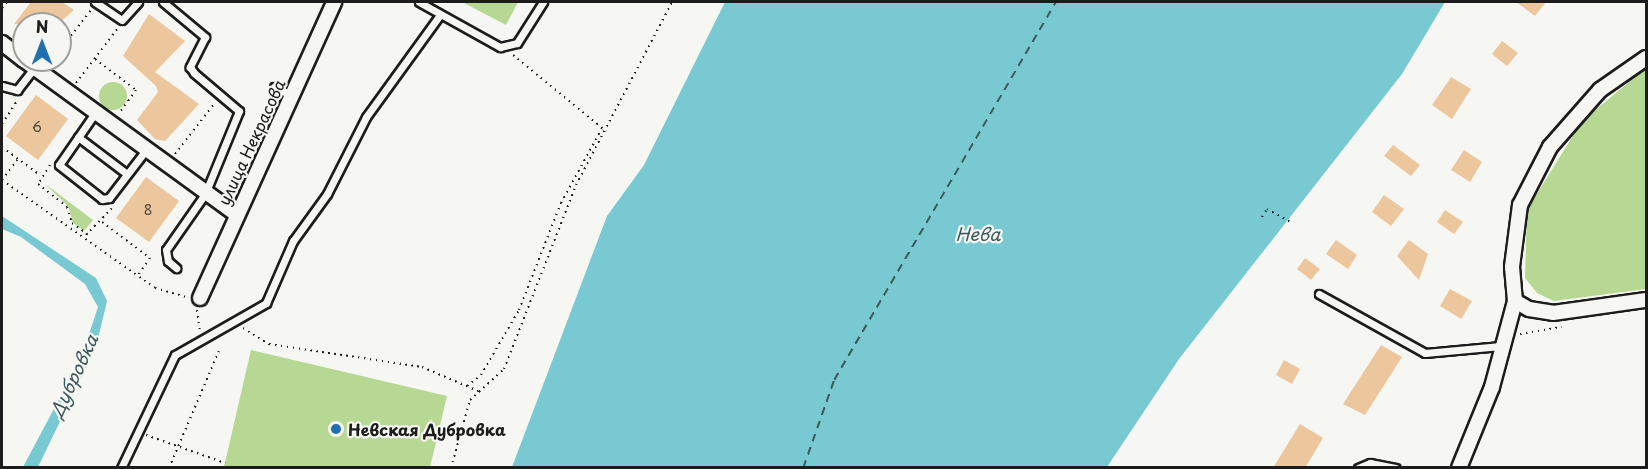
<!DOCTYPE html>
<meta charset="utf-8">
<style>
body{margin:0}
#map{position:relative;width:1648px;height:469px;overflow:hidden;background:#f6f6f2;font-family:"Playpen Sans",sans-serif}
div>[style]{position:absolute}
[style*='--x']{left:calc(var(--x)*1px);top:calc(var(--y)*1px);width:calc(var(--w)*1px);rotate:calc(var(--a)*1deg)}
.green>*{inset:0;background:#b6d892}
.round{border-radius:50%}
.water>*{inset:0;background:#78c9d2}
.ferry>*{height:1.5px;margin-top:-0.75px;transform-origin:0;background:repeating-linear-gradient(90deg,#3c595c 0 8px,transparent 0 14px)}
.building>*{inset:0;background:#ecc69c}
.path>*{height:2px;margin-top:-1px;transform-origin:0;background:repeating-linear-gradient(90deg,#1c1c1c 0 1.5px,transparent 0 6px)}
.roads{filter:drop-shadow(2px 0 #1c1c1c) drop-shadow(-2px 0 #1c1c1c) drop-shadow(0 2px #1c1c1c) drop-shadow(0 -2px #1c1c1c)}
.lane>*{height:7px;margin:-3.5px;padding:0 3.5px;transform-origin:3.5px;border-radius:3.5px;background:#f6f6f2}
.street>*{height:14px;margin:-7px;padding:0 7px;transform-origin:7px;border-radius:7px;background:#f6f6f2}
.dots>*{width:16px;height:16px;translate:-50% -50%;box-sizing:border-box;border:3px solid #f6f6f2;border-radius:50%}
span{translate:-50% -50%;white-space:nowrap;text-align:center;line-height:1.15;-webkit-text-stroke:4.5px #f6f6f2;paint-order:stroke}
.number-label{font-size:14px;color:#50463c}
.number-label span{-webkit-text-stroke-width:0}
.street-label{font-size:16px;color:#1c1c1c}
.poi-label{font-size:16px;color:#1c1c1c;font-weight:700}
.left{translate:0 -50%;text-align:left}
.water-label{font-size:18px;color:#3c595c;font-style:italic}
.frame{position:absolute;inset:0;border:3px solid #1c1c1c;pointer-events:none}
.north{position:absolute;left:12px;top:12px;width:60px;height:60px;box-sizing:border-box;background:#f6f6f2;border:2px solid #9f9f9c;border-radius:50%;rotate:0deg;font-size:16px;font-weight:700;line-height:24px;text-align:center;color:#1c1c1c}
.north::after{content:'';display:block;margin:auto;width:21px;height:27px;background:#1f6fb2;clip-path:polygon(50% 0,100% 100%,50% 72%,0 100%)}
</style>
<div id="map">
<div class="green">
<div style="clip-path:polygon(462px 2px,518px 2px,506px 25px)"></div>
<div style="clip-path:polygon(1646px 68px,1646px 289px,1554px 301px,1537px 293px,1525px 278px,1527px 210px,1582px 121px)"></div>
<div class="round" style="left:99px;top:82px;width:28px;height:28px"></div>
<div style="clip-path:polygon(44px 183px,93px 220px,84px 231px,73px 223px,68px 206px)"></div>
<div style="clip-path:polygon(251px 350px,447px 396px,430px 467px,224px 467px)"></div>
</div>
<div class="water">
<div style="clip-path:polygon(725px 2px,1445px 2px,1402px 74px,1179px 359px,1107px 467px,512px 467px,607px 216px,644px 165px)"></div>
<div style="clip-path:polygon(2px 216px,96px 278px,107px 301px,96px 347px,38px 467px,23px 467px,81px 358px,98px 307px,85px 284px,21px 237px,2px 229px)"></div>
</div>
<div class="ferry">
<div style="--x:803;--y:468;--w:93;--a:-70.6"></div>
<div style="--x:834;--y:380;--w:438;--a:-59.6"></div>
</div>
<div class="building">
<div style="clip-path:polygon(31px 2px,62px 2px,74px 10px,58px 24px,14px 24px)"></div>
<div style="clip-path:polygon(1516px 2px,1546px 2px,1535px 16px)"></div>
<div style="clip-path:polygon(149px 14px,185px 41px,155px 72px,199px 104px,165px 141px,155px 139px,137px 120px,158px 92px,156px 86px,123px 56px)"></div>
<div style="clip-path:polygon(1502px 41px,1518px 53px,1507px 66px,1492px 54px)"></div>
<div style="clip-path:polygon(1451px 77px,1471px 89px,1452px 119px,1432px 105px)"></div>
<div style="clip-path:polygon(36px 95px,68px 119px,38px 160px,6px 136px)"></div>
<div style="clip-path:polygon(1393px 145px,1420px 165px,1411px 176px,1384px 156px)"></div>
<div style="clip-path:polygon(1464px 150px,1482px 162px,1470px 182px,1451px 170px)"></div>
<div style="clip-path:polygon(146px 177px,179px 201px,149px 242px,116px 218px)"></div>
<div style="clip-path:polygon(1384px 195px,1404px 209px,1391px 226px,1372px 212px)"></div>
<div style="clip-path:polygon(1445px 210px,1463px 222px,1454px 234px,1437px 222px)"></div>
<div style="clip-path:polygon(1336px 240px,1357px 255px,1348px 269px,1326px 254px)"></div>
<div style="clip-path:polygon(1409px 240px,1428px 254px,1419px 280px,1397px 256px)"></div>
<div style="clip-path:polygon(1305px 258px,1320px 269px,1311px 280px,1297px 269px)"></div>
<div style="clip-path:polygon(1450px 289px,1472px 301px,1461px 319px,1440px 306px)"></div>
<div style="clip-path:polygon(1381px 345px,1402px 357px,1365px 415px,1343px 404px)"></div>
<div style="clip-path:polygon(1284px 360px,1300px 369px,1292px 384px,1276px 375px)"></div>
<div style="clip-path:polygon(1300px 424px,1323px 438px,1305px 468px,1273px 468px)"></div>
</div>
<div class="path">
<div style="--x:2;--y:8;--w:8;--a:-50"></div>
<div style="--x:60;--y:50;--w:51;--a:-52.2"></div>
<div style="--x:513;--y:55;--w:120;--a:39.3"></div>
<div style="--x:95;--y:59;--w:51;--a:37.1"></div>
<div style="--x:136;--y:90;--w:29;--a:126"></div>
<div style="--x:76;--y:83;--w:69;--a:-52.6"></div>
<div style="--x:2;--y:124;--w:27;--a:-57"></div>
<div style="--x:2;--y:147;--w:47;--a:36.4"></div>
<div style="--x:175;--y:154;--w:63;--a:-52"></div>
<div style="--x:50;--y:165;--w:22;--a:122"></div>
<div style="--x:38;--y:184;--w:37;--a:38"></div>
<div style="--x:67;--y:207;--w:17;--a:73"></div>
<div style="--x:72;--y:223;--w:19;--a:36"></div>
<div style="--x:2;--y:180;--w:187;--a:35.2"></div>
<div style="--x:155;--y:288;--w:33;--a:16"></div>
<div style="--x:2;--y:180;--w:26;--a:-53"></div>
<div style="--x:1262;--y:217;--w:9;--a:-58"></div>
<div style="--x:1267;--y:209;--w:26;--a:29"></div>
<div style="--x:102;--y:222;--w:60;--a:36.9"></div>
<div style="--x:150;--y:258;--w:21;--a:125"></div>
<div style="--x:86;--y:235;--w:37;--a:-46"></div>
<div style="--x:197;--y:310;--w:21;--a:82"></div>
<div style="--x:243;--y:328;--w:31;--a:32"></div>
<div style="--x:269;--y:344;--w:155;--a:8.5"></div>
<div style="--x:422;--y:367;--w:61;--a:23.2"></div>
<div style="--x:1520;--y:334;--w:42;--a:-9.7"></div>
<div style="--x:467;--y:386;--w:18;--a:-38"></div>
<div style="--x:481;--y:375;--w:75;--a:-59.7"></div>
<div style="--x:519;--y:310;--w:115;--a:-68.6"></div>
<div style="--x:561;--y:203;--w:85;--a:-61.3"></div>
<div style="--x:146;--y:435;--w:84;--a:19.5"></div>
<div style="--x:169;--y:468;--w:127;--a:-66.9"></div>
<div style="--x:451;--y:468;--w:71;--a:-74.4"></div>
<div style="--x:470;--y:400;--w:46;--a:-42.4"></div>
<div style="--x:504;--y:369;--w:198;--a:-68.6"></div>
<div style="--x:576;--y:185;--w:207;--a:-62.3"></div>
</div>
<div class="roads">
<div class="lane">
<div style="--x:95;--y:2;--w:32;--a:34"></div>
<div style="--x:122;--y:20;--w:24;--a:-48"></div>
<div style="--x:163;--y:2;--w:55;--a:39.8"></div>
<div style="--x:205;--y:37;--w:34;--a:117"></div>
<div style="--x:190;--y:67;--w:7;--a:56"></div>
<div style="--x:194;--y:73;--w:59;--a:40.2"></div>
<div style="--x:239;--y:111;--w:90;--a:112.3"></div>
<div style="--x:205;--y:194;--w:68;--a:124.9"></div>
<div style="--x:166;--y:250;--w:11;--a:80"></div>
<div style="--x:168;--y:261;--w:11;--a:41"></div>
<div style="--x:419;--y:2;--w:93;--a:29.1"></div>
<div style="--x:500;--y:47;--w:17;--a:-13"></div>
<div style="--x:517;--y:43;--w:49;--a:-57.6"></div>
<div style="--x:2;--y:86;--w:16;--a:15"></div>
<div style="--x:17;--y:90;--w:28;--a:-52"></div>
<div style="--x:274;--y:87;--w:19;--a:25"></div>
<div style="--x:95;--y:113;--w:63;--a:124.7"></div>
<div style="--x:59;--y:165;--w:55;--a:38.3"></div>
<div style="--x:102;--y:199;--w:7;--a:-8"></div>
<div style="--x:109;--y:198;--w:61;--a:-52.4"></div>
<div style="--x:78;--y:137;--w:61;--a:37.1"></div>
<div style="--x:1319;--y:294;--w:121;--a:29.1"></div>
<div style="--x:1425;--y:353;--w:76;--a:-5.3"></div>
<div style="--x:121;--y:468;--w:125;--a:-64.5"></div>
<div style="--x:175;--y:355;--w:105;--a:-29.7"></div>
<div style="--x:266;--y:303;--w:68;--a:-66.5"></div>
<div style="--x:293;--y:241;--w:58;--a:-54.1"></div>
<div style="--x:327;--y:194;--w:86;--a:-63.1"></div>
<div style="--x:366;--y:117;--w:125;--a:-54.1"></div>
<div style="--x:1358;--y:468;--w:13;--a:-23"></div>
<div style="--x:1370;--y:463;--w:26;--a:11"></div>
</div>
<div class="street">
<div style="--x:2;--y:43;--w:28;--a:38"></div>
<div style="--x:1646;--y:58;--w:56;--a:145.2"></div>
<div style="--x:1600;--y:90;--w:76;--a:131.3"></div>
<div style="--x:1550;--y:147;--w:65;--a:117.3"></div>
<div style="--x:1520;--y:205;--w:63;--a:97.4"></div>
<div style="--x:1512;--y:267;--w:34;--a:85"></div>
<div style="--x:1515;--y:301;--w:16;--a:30"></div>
<div style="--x:1529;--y:309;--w:24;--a:9"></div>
<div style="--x:1553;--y:313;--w:94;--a:-8"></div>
<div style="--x:24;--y:60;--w:262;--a:36"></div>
<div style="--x:200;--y:298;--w:325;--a:-65.6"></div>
<div style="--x:1459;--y:468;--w:87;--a:-67.8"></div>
<div style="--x:1492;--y:387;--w:89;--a:-75"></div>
</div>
</div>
<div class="dots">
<div style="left:336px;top:429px;background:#1f6fb2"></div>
</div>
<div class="number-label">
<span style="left:37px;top:127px">6</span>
<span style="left:148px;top:210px">8</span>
</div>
<div class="street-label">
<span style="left:251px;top:142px;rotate:-65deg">улица Некрасова</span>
</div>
<div class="poi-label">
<span class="left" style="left:348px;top:429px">Невская Дубровка</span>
</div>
<div class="water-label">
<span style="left:978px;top:234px">Нева</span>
<span style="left:74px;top:376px;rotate:-65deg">Дубровка</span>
</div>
<div class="frame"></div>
<div class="north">N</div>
</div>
